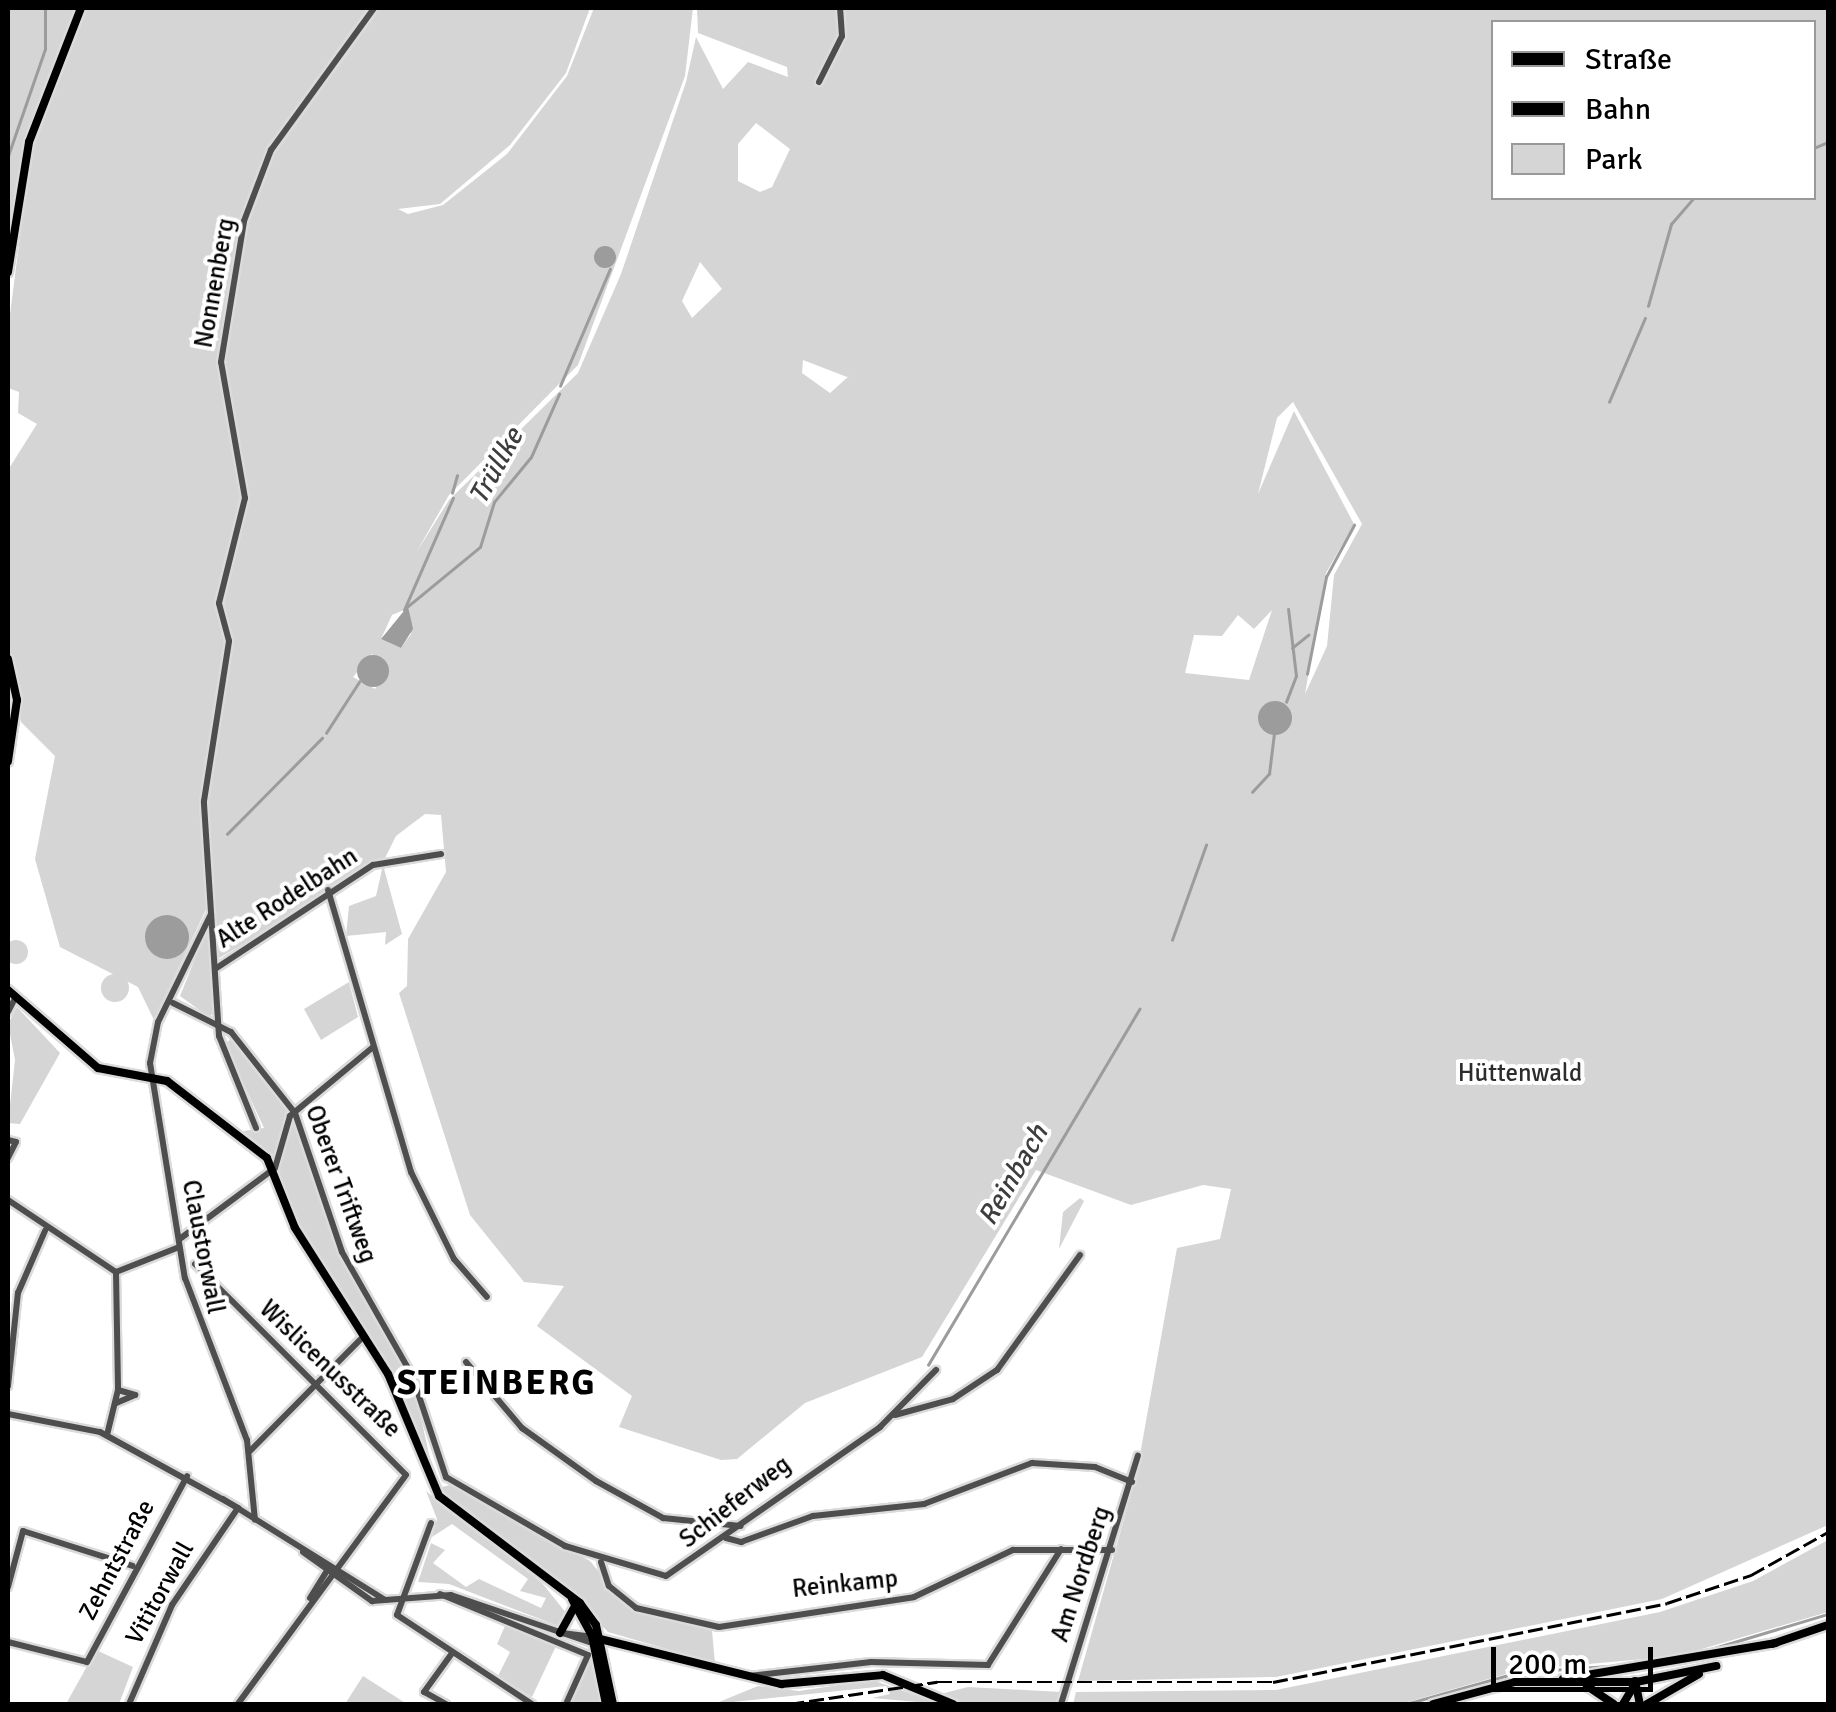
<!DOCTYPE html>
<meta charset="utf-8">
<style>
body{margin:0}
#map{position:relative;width:1836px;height:1712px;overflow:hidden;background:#fff;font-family:Signika,sans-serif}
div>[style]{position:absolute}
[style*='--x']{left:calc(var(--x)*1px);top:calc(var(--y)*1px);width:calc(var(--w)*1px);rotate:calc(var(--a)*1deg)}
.green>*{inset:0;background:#d5d5d5}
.round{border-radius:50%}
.water>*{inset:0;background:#9c9c9c}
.stream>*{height:2.5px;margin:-1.25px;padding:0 1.25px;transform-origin:1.25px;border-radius:1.25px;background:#9c9c9c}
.roads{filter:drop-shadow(2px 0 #dbdbdb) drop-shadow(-2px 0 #dbdbdb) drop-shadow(0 2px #dbdbdb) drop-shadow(0 -2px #dbdbdb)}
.minor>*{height:6px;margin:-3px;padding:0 3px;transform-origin:3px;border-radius:3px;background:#4e4e4e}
.major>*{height:8px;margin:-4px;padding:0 4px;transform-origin:4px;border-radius:4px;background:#000}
.rail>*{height:2.5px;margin-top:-1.25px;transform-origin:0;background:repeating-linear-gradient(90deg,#000 0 15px,transparent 0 20px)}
span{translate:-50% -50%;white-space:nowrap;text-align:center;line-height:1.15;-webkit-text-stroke:8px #fff;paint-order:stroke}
.street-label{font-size:25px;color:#000}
.park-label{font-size:25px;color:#2c2c2c}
.water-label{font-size:28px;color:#3d3d3d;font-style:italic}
.district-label{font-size:35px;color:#000;font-weight:700;letter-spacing:2.5px}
.frame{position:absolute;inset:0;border:10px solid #000;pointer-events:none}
.legend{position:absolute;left:1491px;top:20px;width:325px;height:180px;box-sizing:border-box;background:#fff;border:2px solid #999;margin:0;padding:12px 18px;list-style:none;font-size:30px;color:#000}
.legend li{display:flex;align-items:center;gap:20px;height:50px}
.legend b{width:50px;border:2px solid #999}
.scale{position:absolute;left:1491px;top:1647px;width:162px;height:45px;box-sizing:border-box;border:5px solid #000;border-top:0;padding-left:12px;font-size:30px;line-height:35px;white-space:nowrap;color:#000;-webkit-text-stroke:8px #fff;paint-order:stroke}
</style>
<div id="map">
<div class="green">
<div style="clip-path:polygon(8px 8px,75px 8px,26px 141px,8px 238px)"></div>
<div style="clip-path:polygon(evenodd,84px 8px,590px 8px,566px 73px,510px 145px,440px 204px,398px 209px,408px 214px,443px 205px,507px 154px,567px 76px,594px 8px,693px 8px,685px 76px,578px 365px,449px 495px,416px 553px,449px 500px,578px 373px,621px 274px,686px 82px,696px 37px,723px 89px,748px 62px,788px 77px,787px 67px,698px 33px,697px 8px,1828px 8px,1828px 1525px,1662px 1599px,1276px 1677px,1078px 1681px,1136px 1477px,1177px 1248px,1220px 1239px,1231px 1189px,1203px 1185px,1131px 1205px,1036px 1170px,922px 1357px,805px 1403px,737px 1459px,721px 1460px,619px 1427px,632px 1396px,537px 1326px,564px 1286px,524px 1282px,470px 1215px,399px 993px,407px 986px,408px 939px,446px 872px,441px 815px,425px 814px,396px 836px,384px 860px,216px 960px,210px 901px,154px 1020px,138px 987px,60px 947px,35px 859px,55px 756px,21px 722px,8px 647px,8px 470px,37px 424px,18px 413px,19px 392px,8px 388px,8px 330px,32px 143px,84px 8px,1494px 22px,1814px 22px,1814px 198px,1494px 198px,1494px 22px,84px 8px,756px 123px,790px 149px,772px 187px,760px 192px,738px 181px,738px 144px,756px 123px,84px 8px,700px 262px,722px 289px,692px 318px,682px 301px,700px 262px,84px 8px,803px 360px,847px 377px,850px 375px,830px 393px,802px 373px,803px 360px,84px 8px,1293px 402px,1362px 524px,1334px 575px,1327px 646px,1305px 694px,1326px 573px,1354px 524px,1294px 411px,1258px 494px,1277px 418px,1293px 402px,84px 8px,409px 608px,411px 634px,401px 648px,381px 639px,392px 615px,409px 608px,84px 8px,1272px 610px,1249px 680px,1185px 673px,1194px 635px,1222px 636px,1238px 615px,1254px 629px,1272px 610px,84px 8px,372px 654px,388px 667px,375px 689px,353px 677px,372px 654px)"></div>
<div style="clip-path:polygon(383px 865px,402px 934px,385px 945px,386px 932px,346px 936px,349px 906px,376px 896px)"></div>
<div style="clip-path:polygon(207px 929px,215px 1012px,209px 1017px,180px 996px)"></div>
<div class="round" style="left:4px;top:940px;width:24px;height:24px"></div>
<div class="round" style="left:101px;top:974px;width:28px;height:28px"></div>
<div style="clip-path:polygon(349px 982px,358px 1017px,321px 1040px,304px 1009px)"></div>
<div style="clip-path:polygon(17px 1007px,60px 1053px,20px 1124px,8px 1123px,15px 1060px,8px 1024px)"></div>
<div style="clip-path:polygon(233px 1037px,291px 1111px,275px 1164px,243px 1131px,264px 1128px,225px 1044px)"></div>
<div style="clip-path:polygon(295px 1118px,331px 1235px,414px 1387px,433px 1472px,287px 1202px,277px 1171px)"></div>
<div style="clip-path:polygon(1080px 1198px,1084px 1201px,1059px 1249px,1063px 1212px)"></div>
<div style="clip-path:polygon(454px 1484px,590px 1561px,629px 1608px,712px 1631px,715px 1663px,608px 1632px,561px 1584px,447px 1499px,442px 1487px)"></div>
<div style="clip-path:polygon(426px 1491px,542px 1583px,567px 1614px,561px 1627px,449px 1584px,418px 1582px,431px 1543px,445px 1550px,433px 1563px,466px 1587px,479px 1579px,541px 1608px,546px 1598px,520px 1591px,528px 1579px,452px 1524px,432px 1537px,437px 1519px)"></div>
<div style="clip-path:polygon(1828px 1540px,1828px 1612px,1678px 1656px,1520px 1670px,1401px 1704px,1073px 1704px,1076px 1692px,1276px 1690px,1660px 1612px,1753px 1581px)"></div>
<div style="clip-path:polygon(505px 1626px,557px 1644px,532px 1697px,498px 1676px,510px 1652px,497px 1644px)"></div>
<div style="clip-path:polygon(96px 1650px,133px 1667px,119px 1704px,66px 1704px)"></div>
<div style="clip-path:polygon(593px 1656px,600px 1704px,567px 1704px)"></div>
<div style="clip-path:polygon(363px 1676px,407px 1704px,345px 1704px)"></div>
<div style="clip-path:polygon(872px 1680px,941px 1704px,872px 1698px,890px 1694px,886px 1686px,714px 1704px,758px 1686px,799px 1691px)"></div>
<div style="clip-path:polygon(968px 1687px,1061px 1692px,1057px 1704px,966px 1704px,937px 1695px)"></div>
</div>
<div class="water">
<div class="round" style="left:594px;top:246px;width:22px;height:22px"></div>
<div style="clip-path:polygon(408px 606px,413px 629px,401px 648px,381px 639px)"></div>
<div class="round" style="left:357px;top:655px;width:32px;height:32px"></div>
<div class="round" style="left:1258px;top:701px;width:34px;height:34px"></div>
<div class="round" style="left:145px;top:915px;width:44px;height:44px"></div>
</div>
<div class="stream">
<div style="--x:34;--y:8;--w:3;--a:0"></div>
<div style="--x:1814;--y:148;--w:15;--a:-23"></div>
<div style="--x:8;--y:156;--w:113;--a:-70.9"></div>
<div style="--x:45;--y:49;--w:41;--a:-90"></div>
<div style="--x:1648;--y:306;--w:85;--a:-74.3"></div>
<div style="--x:1671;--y:224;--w:35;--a:-49"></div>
<div style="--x:560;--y:386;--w:127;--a:-66.9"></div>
<div style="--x:1609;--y:402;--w:91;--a:-66.8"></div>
<div style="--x:452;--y:493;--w:18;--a:-74"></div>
<div style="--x:407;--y:607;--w:94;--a:-39.4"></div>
<div style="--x:480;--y:547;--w:47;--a:-72.7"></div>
<div style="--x:494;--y:502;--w:58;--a:-50.6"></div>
<div style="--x:531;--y:457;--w:69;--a:-66"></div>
<div style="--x:404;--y:610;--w:122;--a:-66.4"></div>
<div style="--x:1292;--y:648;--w:21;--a:-39"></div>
<div style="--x:1307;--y:674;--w:99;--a:-78.9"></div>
<div style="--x:1326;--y:577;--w:59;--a:-61.7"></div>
<div style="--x:1286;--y:702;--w:28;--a:-69"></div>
<div style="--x:1296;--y:676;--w:67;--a:-96.8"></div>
<div style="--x:326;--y:733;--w:61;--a:-57.1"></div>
<div style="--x:1252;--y:792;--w:25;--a:-47"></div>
<div style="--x:1269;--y:774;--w:41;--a:-83"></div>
<div style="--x:227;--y:834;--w:135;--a:-45.3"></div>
<div style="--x:1172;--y:940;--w:101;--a:-70.3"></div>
<div style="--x:928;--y:1365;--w:414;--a:-59.3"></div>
<div style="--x:1701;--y:1652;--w:133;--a:-16.7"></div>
<div style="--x:1406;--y:1704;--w:117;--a:-15.8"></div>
<div style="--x:1519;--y:1672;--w:105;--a:-3.8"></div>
</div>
<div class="roads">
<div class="minor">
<div style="--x:819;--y:82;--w:51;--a:-63.4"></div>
<div style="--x:842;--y:36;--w:28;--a:-94"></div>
<div style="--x:328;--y:890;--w:294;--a:73.6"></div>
<div style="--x:411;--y:1172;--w:97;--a:63.7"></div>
<div style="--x:454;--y:1259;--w:50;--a:49"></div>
<div style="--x:211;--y:914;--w:120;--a:116.1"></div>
<div style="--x:158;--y:1022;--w:42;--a:101"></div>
<div style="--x:150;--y:1063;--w:218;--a:80.8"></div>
<div style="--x:185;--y:1278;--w:173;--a:69.1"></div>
<div style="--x:247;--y:1440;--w:80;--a:84.3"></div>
<div style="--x:215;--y:969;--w:189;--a:-33.4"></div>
<div style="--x:373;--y:865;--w:69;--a:-9.2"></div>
<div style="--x:173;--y:1003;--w:65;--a:26.6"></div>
<div style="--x:231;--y:1032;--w:103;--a:51.7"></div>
<div style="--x:295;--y:1113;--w:147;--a:71.3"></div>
<div style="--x:342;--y:1252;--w:142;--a:60.4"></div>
<div style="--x:412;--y:1375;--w:108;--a:71.6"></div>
<div style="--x:8;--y:1012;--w:16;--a:-63"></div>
<div style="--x:256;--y:1128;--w:99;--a:-111.9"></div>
<div style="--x:219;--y:1036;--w:235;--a:-93.7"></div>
<div style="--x:204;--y:801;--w:162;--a:-81.1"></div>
<div style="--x:229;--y:641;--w:39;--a:-105"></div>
<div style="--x:219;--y:603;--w:108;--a:-76.1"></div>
<div style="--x:245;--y:498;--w:138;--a:-100"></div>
<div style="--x:221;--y:362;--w:143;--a:-80.7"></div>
<div style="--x:244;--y:221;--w:76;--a:-69.2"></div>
<div style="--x:271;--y:150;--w:175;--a:-54"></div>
<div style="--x:8;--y:1140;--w:8;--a:14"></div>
<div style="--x:16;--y:1142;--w:18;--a:117"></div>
<div style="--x:8;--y:1200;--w:130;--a:33.7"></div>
<div style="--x:181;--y:1238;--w:117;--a:-36.7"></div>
<div style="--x:275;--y:1168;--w:54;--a:-73.9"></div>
<div style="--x:290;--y:1116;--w:107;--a:-39.7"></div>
<div style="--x:195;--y:1264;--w:298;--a:45"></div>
<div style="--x:406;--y:1475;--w:284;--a:126.3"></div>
<div style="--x:116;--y:1272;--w:118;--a:89"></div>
<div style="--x:116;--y:1272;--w:68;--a:-21.6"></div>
<div style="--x:466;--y:1362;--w:87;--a:49.7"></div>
<div style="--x:522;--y:1428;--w:91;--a:35.6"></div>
<div style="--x:596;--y:1481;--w:77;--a:28.9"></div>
<div style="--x:663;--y:1518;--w:78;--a:5.9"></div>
<div style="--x:8;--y:1386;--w:94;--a:-83.9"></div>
<div style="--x:18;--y:1293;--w:68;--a:-66.5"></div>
<div style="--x:8;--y:1414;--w:94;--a:11.1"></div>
<div style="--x:100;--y:1432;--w:158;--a:28.8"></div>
<div style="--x:895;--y:1415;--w:60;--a:-15.4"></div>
<div style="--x:953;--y:1399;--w:53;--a:-33.4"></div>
<div style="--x:997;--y:1370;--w:142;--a:-54.2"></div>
<div style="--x:107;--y:1435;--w:46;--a:-76.3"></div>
<div style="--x:118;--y:1390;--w:18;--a:16"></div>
<div style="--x:135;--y:1395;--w:21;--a:157"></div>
<div style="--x:250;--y:1451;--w:162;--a:-45.3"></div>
<div style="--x:446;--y:1477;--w:138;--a:30.1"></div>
<div style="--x:565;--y:1546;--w:105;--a:16.5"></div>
<div style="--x:666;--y:1576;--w:261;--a:-34.8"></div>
<div style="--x:880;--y:1427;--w:80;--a:-45.5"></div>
<div style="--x:223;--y:1499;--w:191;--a:31.9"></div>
<div style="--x:431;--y:1523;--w:98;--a:110.3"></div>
<div style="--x:397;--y:1615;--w:162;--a:33.4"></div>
<div style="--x:726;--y:1538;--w:16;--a:15"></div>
<div style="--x:741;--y:1542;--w:77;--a:-19.9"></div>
<div style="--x:813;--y:1516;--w:112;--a:-6.2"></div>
<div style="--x:924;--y:1504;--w:116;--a:-20.8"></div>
<div style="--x:1032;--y:1463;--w:63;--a:3.6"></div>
<div style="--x:1095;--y:1467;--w:40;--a:22"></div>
<div style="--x:303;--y:1552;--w:85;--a:35.4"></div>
<div style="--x:372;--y:1601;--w:79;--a:-4.3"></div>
<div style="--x:451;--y:1595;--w:152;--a:18.8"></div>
<div style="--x:601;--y:1562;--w:25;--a:72"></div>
<div style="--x:609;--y:1586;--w:35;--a:39"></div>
<div style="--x:636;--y:1608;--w:85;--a:12.9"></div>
<div style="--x:719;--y:1627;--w:197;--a:-8.7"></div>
<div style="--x:914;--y:1597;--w:110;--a:-25.4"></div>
<div style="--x:1013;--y:1550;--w:99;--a:0"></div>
<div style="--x:8;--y:1587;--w:58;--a:-75"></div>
<div style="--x:23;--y:1531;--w:115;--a:17.7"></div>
<div style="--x:440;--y:1594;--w:160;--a:22.4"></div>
<div style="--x:588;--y:1655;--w:54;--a:114.2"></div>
<div style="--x:310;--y:1598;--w:31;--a:-58"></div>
<div style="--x:562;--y:1633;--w:32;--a:7"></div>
<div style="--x:8;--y:1642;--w:81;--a:14.2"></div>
<div style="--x:87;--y:1662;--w:211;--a:-61.7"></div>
<div style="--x:749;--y:1676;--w:123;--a:-6.5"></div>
<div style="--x:871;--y:1662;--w:117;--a:1.5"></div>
<div style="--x:988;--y:1665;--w:137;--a:-57.8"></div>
<div style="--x:129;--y:1704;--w:108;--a:-66.5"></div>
<div style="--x:172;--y:1605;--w:117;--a:-55.8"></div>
<div style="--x:446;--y:1704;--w:25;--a:-151"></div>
<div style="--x:424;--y:1692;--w:49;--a:-54.1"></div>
<div style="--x:1061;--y:1704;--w:260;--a:-72.8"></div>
</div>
<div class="major">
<div style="--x:8;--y:272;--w:132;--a:-80.8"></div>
<div style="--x:29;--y:142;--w:144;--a:-68.8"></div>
<div style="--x:8;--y:659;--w:42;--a:77.6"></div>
<div style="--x:17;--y:700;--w:62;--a:98.4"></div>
<div style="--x:8;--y:990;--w:119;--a:40.9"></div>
<div style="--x:98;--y:1068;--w:70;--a:10.7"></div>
<div style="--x:167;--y:1081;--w:126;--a:37.6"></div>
<div style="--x:267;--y:1158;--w:75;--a:68.2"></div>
<div style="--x:295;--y:1228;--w:173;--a:57.5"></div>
<div style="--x:388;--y:1374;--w:132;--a:67.3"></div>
<div style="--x:439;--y:1496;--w:177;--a:37.2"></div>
<div style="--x:580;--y:1603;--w:27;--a:54"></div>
<div style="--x:596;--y:1625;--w:81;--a:77.9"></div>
<div style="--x:572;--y:1599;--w:42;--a:61.6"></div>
<div style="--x:592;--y:1636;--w:69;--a:78.4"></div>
<div style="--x:560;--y:1633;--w:31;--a:-61"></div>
<div style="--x:600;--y:1639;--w:187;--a:14"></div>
<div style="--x:781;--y:1684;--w:102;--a:-5"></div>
<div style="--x:883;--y:1675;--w:76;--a:22.5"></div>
<div style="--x:1772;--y:1644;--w:59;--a:-18.7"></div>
<div style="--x:1563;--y:1679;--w:216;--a:-9.6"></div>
<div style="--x:1635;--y:1681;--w:24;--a:78"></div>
<div style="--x:1587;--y:1686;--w:32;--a:34"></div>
<div style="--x:1433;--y:1704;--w:85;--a:-15"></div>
<div style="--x:1515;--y:1682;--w:121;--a:0"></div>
<div style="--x:1636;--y:1682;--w:82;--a:-11.3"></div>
<div style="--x:1623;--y:1704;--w:26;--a:-59"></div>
<div style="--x:1647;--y:1704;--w:60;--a:-30"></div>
</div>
</div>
<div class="rail">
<div style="--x:789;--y:1704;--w:150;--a:-8.5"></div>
<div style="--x:937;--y:1682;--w:336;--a:0"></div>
<div style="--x:1273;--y:1682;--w:402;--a:-11.3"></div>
<div style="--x:1667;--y:1603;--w:89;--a:-18.4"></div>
<div style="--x:1751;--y:1575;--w:88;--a:-29.2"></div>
</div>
<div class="street-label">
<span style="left:215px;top:283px;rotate:-80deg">Nonnenberg</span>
<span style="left:287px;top:898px;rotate:-33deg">Alte Rodelbahn</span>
<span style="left:341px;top:1184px;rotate:70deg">Oberer Triftweg</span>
<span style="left:203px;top:1247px;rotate:79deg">Claustorwall</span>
<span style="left:330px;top:1369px;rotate:44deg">Wislicenusstraße</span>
<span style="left:735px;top:1502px;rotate:-38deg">Schieferweg</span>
<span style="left:117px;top:1560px;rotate:-62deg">Zehntstraße</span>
<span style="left:1081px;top:1574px;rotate:-72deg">Am Nordberg</span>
<span style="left:845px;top:1584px;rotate:-6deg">Reinkamp</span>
<span style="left:160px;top:1593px;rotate:-61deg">Vititorwall</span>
</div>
<div class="park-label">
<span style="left:1520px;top:1073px">Hüttenwald</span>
</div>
<div class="water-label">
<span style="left:496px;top:466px;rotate:-61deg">Trüllke</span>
<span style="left:1013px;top:1175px;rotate:-60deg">Reinbach</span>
</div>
<div class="district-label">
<span style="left:497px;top:1383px">STEINBERG</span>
</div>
<div class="frame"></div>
<ul class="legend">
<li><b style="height:12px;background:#000"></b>Straße</li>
<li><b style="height:12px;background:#000"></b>Bahn</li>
<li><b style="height:28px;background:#d5d5d5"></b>Park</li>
</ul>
<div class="scale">200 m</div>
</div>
